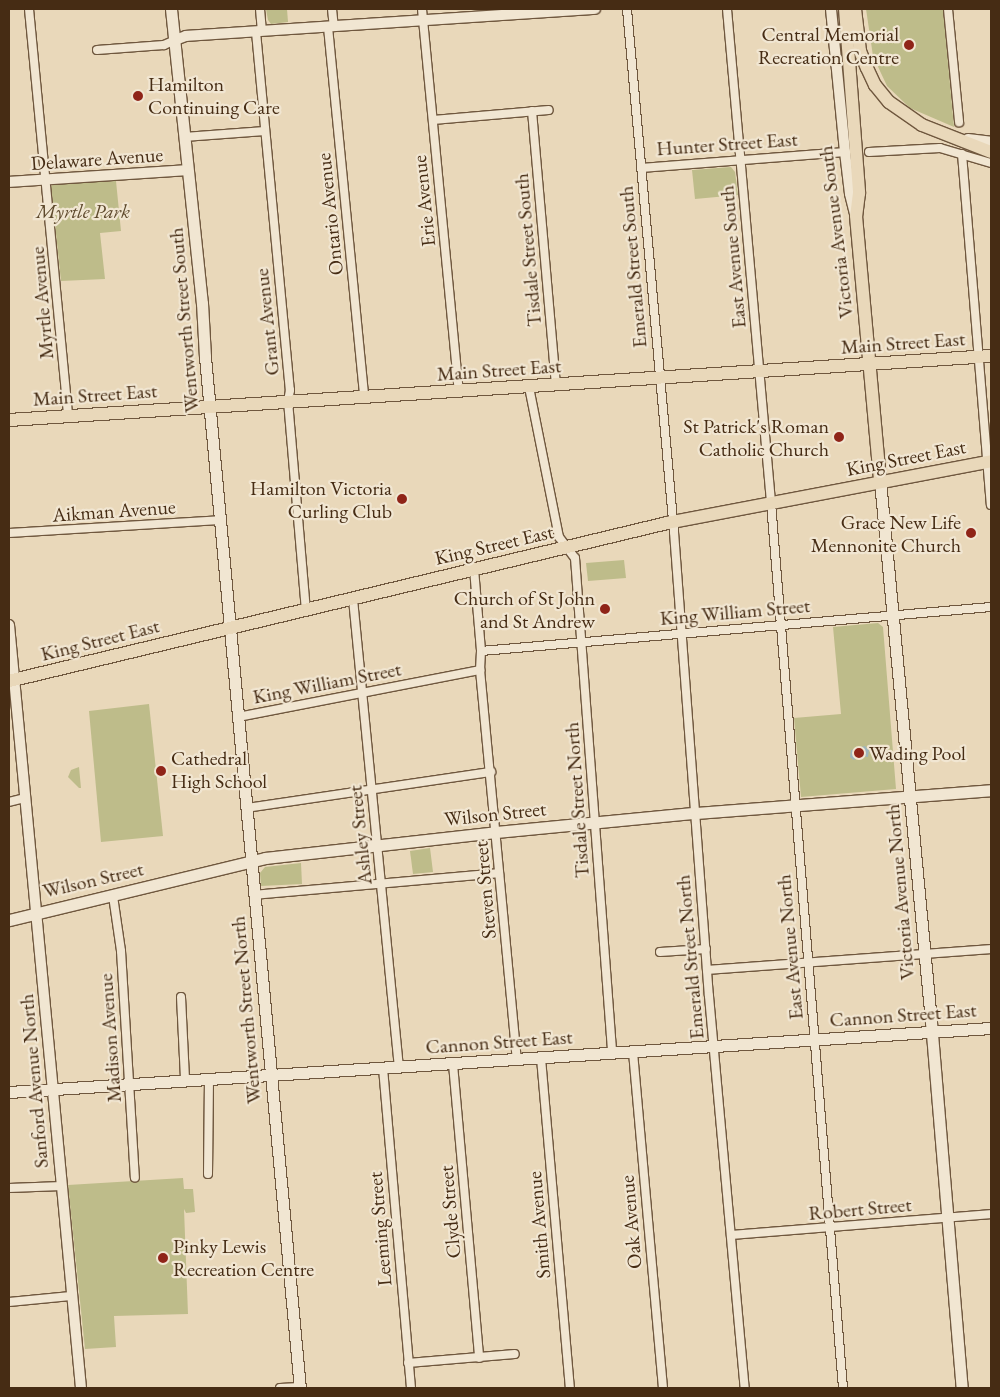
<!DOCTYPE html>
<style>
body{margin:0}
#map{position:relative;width:1000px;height:1397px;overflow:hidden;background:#e9d8ba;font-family:"EB Garamond",serif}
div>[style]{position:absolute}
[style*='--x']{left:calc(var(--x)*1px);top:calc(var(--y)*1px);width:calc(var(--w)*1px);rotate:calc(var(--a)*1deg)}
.green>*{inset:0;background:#bebc8a}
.water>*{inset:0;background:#9eb6bc}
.roads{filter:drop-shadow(1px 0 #6f573e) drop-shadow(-1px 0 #6f573e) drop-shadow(0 1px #6f573e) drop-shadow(0 -1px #6f573e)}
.minor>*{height:8px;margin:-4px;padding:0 4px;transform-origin:4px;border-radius:4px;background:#f1e6d2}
.tertiary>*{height:10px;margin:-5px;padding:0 5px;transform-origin:5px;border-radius:5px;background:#f1e6d2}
.secondary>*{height:11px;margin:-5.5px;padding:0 5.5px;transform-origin:5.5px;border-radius:5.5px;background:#f1e6d2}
.primary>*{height:12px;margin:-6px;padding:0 6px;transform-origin:6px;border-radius:6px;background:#e9d8ba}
.dots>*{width:14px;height:14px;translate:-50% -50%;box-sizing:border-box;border:2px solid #f1e6d2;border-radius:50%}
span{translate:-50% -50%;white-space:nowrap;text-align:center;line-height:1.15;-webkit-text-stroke:4.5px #f1e6d2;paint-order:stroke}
.poi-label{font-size:20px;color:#462c14}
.right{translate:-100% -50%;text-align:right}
.left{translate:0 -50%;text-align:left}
.street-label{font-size:20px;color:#462c14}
.park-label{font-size:20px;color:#5e492c;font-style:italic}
.frame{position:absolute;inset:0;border:10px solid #462c14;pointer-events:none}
</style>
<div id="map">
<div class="green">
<div style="clip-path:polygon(266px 9px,287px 9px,288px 22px,271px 24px,268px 20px)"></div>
<div style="clip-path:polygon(866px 9px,943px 9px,954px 127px,910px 108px,887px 86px,873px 56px)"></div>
<div style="clip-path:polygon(731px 167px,735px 172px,738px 195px,695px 199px,692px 170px)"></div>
<div style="clip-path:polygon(89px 180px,95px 182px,116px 181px,121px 231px,100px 233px,105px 279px,61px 281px,51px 186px,55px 184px)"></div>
<div style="clip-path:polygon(624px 560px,626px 578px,588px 581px,586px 563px)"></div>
<div style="clip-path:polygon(878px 623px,883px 627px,896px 789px,801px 797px,794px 718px,841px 714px,833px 627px)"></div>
<div style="clip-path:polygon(149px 704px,163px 836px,101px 842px,89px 711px)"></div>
<div style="clip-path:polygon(79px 767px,81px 788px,79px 788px,68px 777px,71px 770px)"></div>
<div style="clip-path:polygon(430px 848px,433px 872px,413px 874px,410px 851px)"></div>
<div style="clip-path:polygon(301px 863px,302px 884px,261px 886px,260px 873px,265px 867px)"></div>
<div style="clip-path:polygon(183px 1178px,184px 1189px,193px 1189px,195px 1212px,186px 1213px,184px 1209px,188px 1314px,114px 1316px,116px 1347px,85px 1349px,68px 1185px)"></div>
</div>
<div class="water">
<div style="clip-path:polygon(865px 746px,869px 750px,868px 757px,861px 756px,854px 760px,850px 757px,851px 750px)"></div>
</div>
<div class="roads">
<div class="minor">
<div style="--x:29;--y:9;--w:408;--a:84.5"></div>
<div style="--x:260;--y:9;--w:22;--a:85"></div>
<div style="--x:332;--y:9;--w:18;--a:84"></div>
<div style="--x:422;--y:9;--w:384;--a:84.5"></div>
<div style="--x:627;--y:9;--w:525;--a:84.86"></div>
<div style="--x:674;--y:532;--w:465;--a:85.7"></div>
<div style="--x:709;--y:996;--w:394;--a:84.8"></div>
<div style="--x:727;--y:9;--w:496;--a:84.9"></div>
<div style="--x:771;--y:503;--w:888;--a:85.35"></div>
<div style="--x:948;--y:9;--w:114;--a:84.4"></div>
<div style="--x:328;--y:27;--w:372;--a:84.4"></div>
<div style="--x:256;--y:32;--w:360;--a:84.6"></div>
<div style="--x:290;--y:390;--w:11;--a:100"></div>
<div style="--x:288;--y:401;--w:210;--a:85.1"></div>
<div style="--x:97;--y:50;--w:67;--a:-4.3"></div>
<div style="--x:164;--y:45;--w:12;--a:-24"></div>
<div style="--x:532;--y:111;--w:275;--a:85"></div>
<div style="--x:433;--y:120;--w:116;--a:-4.9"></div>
<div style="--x:184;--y:137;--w:81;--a:-4.2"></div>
<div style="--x:869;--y:152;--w:71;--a:-3.2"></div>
<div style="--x:940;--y:148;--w:53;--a:16.4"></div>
<div style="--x:962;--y:154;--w:352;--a:85.3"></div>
<div style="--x:641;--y:168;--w:205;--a:-4.5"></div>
<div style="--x:529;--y:387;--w:153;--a:78.7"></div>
<div style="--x:559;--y:537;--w:26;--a:53"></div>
<div style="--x:575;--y:558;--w:497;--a:85.7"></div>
<div style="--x:9;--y:533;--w:211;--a:-3.5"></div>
<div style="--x:474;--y:569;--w:82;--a:85.1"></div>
<div style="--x:481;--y:651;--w:19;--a:93"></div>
<div style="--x:480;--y:670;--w:392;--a:84.6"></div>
<div style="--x:353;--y:599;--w:470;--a:84.4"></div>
<div style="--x:481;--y:651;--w:512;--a:-4.93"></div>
<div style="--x:238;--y:717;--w:247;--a:-11"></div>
<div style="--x:9;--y:802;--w:16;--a:-14"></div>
<div style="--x:246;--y:808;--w:248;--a:-8.4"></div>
<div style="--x:254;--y:895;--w:246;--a:-5.1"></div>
<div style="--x:113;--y:896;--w:56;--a:81.7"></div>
<div style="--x:121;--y:951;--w:227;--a:86.5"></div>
<div style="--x:660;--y:952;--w:46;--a:-3.7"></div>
<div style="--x:707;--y:970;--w:285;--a:-4.2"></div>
<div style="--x:181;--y:997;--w:83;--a:87.2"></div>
<div style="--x:633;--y:1052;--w:337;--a:84.9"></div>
<div style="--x:541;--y:1058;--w:331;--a:85"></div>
<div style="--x:453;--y:1064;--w:295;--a:84.9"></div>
<div style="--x:383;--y:1068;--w:321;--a:85"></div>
<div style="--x:208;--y:1174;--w:95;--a:-89.4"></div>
<div style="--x:9;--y:1188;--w:53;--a:-2.2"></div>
<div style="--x:732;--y:1235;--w:260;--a:-4.6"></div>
<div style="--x:9;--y:1302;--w:62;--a:-5.5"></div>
<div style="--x:408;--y:1363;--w:107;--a:-4.8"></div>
<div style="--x:280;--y:1388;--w:20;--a:-3"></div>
</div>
<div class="tertiary">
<div style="--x:831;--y:9;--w:144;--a:84.4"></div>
<div style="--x:845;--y:152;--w:42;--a:83.2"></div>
<div style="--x:850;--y:194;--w:21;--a:76"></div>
<div style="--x:175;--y:40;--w:12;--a:-20"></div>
<div style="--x:186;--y:36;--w:410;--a:-3.8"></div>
<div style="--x:968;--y:139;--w:23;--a:7"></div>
<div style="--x:9;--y:182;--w:179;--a:-3.8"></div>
<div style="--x:9;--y:625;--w:766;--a:84.61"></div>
</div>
<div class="secondary">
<div style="--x:171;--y:9;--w:296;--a:84"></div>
<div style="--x:202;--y:303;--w:54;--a:86.8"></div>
<div style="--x:205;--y:357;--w:1035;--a:84.74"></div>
<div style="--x:880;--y:481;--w:543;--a:84.61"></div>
<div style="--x:931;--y:1022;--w:367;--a:85.2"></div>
<div style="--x:9;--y:920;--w:263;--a:-13.6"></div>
<div style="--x:265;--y:858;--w:232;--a:-6.4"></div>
<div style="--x:496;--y:832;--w:200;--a:-5.5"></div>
<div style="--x:695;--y:813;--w:297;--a:-4.4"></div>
<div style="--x:9;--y:1092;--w:984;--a:-3.73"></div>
</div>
<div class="primary">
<div style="--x:845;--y:9;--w:185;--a:85.6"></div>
<div style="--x:859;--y:193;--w:23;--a:97"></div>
<div style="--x:856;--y:216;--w:266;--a:84.8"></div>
<div style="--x:855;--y:9;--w:42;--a:83.2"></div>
<div style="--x:860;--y:51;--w:18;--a:68"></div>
<div style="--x:867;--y:68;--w:19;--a:65"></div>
<div style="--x:875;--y:85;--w:22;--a:51"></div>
<div style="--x:889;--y:102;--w:40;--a:34.9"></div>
<div style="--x:922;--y:125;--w:74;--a:21.4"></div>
<div style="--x:9;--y:420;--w:984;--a:-3.73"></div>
<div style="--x:9;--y:681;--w:677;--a:-13.5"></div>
<div style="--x:667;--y:523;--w:330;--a:-10.8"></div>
</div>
</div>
<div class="dots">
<div style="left:909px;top:45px;background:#8f2418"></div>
<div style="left:138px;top:96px;background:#8f2418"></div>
<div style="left:839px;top:437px;background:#8f2418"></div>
<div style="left:402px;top:499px;background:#8f2418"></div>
<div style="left:971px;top:533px;background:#8f2418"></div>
<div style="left:605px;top:609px;background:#8f2418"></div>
<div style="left:859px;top:753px;background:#8f2418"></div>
<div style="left:161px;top:771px;background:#8f2418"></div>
<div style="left:163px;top:1258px;background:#8f2418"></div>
</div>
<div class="poi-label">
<span class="right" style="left:899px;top:46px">Central Memorial<br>Recreation Centre</span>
<span class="left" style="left:148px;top:96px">Hamilton<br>Continuing Care</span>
<span class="right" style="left:829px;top:438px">St Patrick's Roman<br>Catholic Church</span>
<span class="right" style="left:392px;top:500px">Hamilton Victoria<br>Curling Club</span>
<span class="right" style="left:961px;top:534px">Grace New Life<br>Mennonite Church</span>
<span class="right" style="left:595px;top:610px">Church of St John<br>and St Andrew</span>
<span class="left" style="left:869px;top:753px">Wading Pool</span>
<span class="left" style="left:171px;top:770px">Cathedral<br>High School</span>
<span class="left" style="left:173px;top:1258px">Pinky Lewis<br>Recreation Centre</span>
</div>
<div class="street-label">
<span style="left:727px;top:144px;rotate:-4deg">Hunter Street East</span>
<span style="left:97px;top:159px;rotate:-4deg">Delaware Avenue</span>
<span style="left:424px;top:201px;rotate:-96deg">Erie Avenue</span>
<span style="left:330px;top:214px;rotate:-96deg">Ontario Avenue</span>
<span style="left:836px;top:232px;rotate:-97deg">Victoria Avenue South</span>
<span style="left:528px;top:250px;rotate:-95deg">Tisdale Street South</span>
<span style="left:733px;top:257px;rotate:-95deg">East Avenue South</span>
<span style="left:633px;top:267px;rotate:-95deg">Emerald Street South</span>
<span style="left:42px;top:303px;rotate:-95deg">Myrtle Avenue</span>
<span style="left:184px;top:320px;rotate:-95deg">Wentworth Street South</span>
<span style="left:267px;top:322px;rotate:-96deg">Grant Avenue</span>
<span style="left:903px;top:343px;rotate:-4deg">Main Street East</span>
<span style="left:499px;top:370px;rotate:-4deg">Main Street East</span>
<span style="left:95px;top:395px;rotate:-4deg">Main Street East</span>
<span style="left:906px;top:458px;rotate:-11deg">King Street East</span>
<span style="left:114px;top:511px;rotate:-4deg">Aikman Avenue</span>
<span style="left:494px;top:545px;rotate:-13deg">King Street East</span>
<span style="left:735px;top:612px;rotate:-5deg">King William Street</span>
<span style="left:100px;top:640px;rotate:-14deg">King Street East</span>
<span style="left:327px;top:683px;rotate:-11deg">King William Street</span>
<span style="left:577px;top:800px;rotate:-94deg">Tisdale Street North</span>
<span style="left:495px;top:814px;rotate:-6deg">Wilson Street</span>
<span style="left:360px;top:835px;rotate:-96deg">Ashley Street</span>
<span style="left:93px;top:880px;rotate:-13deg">Wilson Street</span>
<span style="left:485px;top:890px;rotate:-95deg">Steven Street</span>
<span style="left:900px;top:892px;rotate:-95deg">Victoria Avenue North</span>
<span style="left:790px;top:947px;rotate:-95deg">East Avenue North</span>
<span style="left:690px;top:957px;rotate:-95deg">Emerald Street North</span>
<span style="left:246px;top:1010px;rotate:-95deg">Wentworth Street North</span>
<span style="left:903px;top:1015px;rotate:-4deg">Cannon Street East</span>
<span style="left:110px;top:1038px;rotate:-94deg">Madison Avenue</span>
<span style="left:499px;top:1042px;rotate:-4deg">Cannon Street East</span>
<span style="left:34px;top:1081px;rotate:-95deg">Sanford Avenue North</span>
<span style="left:860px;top:1209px;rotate:-5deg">Robert Street</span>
<span style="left:450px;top:1212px;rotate:-95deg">Clyde Street</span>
<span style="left:631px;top:1222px;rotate:-95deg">Oak Avenue</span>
<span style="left:539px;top:1225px;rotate:-95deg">Smith Avenue</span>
<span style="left:380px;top:1229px;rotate:-95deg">Leeming Street</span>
</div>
<div class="park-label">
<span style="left:83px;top:211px">Myrtle Park</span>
</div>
<div class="frame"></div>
</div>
